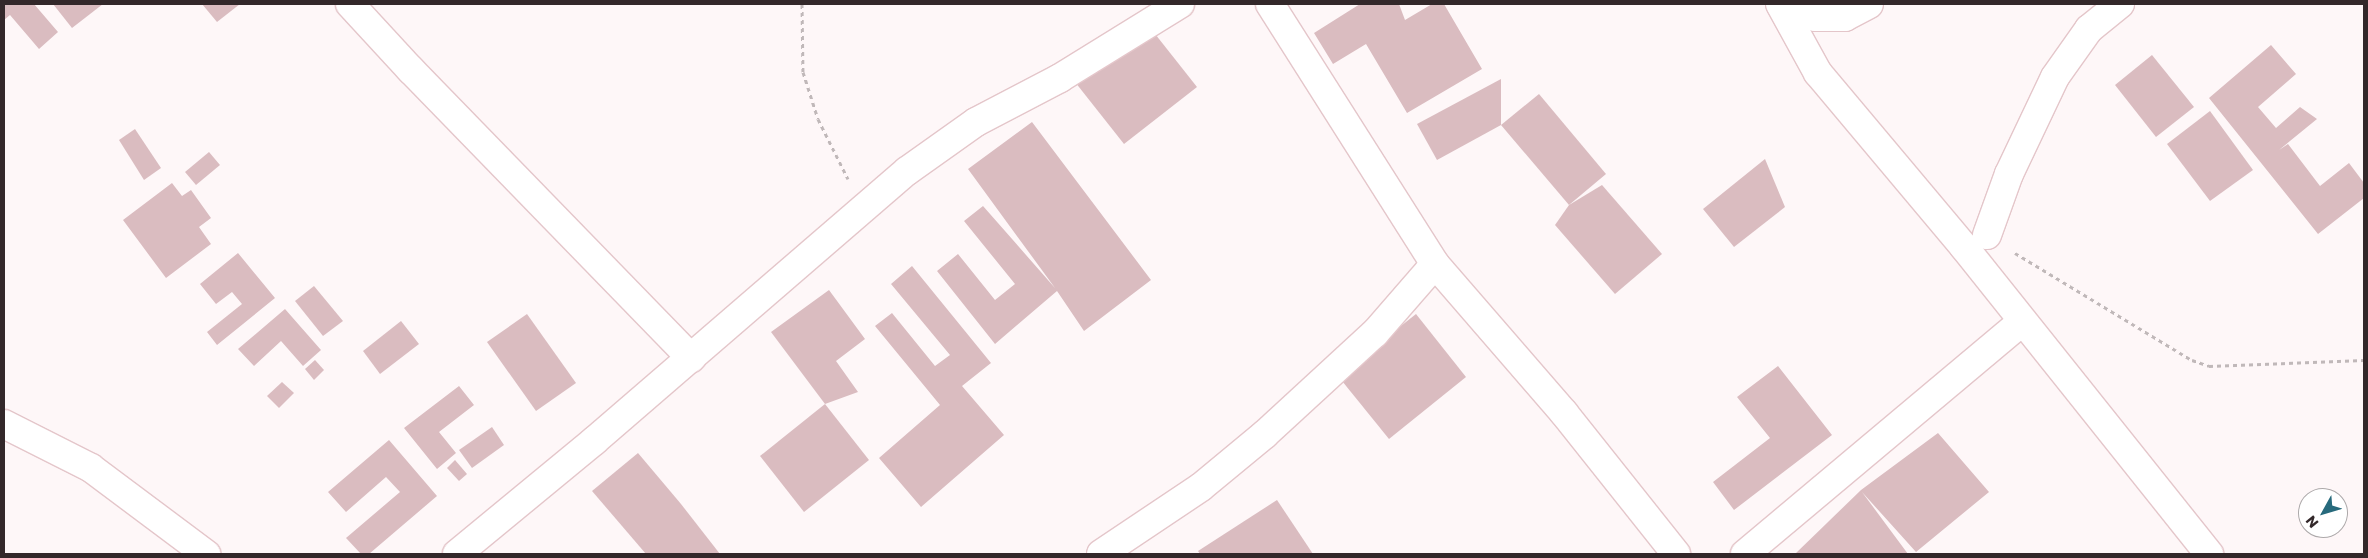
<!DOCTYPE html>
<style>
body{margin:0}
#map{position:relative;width:2368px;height:558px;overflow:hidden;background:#fef7f8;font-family:Poppins,sans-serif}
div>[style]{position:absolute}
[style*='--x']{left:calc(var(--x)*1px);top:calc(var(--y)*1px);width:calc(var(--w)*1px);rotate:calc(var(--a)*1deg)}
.building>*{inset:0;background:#dabcc0}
.path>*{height:3px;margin-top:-1.5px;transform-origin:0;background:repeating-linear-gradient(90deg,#c0b8b9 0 4px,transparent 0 8px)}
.roads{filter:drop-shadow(1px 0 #e4c6ca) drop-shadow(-1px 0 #e4c6ca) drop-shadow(0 1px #e4c6ca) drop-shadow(0 -1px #e4c6ca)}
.minor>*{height:28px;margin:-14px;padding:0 14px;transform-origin:14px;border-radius:14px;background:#fff}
.tertiary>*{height:28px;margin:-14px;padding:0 14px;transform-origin:14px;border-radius:14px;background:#fff}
span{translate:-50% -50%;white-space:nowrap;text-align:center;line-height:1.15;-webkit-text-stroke:4px #fff;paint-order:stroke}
.frame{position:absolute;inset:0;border:5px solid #33282a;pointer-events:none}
.north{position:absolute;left:2298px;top:488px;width:50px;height:50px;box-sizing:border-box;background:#fff;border:1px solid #ada9aa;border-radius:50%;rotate:231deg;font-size:14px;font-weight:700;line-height:20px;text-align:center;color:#33282a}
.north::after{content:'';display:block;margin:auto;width:18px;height:22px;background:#276a7c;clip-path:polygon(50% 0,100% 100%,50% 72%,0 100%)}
</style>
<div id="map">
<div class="building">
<div style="clip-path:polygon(4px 4px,34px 4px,58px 32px,39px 49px,10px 15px,4px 20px)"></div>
<div style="clip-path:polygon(53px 4px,103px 4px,72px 28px)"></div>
<div style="clip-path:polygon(202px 4px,240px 4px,217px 22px)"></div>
<div style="clip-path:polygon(1360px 4px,1399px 4px,1405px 20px,1432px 4px,1444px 4px,1482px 69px,1407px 113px,1366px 44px,1333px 64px,1314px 33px)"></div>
<div style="clip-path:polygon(1148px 25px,1197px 87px,1124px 144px,1075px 82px)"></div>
<div style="clip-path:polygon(2271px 45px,2296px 74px,2258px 107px,2276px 128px,2300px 107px,2317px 119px,2279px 150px,2288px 144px,2320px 186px,2349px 163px,2364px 183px,2364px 198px,2318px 234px,2209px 98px)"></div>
<div style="clip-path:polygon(2152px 55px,2194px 107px,2156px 137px,2115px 85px)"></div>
<div style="clip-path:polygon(1501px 79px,1501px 125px,1437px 160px,1417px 124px)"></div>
<div style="clip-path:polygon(1539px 94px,1606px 174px,1569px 205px,1501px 125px)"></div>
<div style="clip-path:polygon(2210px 111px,2253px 170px,2210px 201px,2167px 144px)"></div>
<div style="clip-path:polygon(1032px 122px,1151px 280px,1084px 331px,1057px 291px,995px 344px,937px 271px,958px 254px,995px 300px,1015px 284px,964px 221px,983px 206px,1055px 288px,968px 169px)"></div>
<div style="clip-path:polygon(135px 129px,161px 168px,144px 180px,119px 140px)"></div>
<div style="clip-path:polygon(209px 152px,220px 165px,196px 185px,185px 172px)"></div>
<div style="clip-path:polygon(1765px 159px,1785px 207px,1734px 247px,1703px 209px)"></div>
<div style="clip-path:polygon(172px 183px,182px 196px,191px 190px,211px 218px,199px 227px,211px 244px,166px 278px,123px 220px)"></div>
<div style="clip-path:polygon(1602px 185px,1662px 254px,1615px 294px,1555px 225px,1569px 205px)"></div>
<div style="clip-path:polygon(238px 253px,275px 298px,217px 345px,207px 332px,242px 304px,232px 292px,216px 304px,200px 284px)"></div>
<div style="clip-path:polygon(912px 266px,991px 363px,962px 386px,1004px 435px,921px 507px,879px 458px,940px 405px,875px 326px,892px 313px,935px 366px,950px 355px,891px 284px)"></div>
<div style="clip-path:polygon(314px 286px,343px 321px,323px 336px,295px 301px)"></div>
<div style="clip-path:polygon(829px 290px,865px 339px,836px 361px,858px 392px,825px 404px,771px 332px)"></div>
<div style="clip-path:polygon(285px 309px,321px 350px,303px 366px,281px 341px,254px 366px,238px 349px)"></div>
<div style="clip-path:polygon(527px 314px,576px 383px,536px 411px,487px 342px)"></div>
<div style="clip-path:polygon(1416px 314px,1466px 377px,1389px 439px,1338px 376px)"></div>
<div style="clip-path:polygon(401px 321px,419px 344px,380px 374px,363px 351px)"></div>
<div style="clip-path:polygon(315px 360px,324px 370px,314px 380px,305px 369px)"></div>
<div style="clip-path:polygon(1778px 366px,1832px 435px,1734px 510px,1713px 482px,1770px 438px,1737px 397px)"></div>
<div style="clip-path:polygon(282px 382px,294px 393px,279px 408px,267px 396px)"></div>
<div style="clip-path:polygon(459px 386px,474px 405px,439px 432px,456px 453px,437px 469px,404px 428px)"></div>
<div style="clip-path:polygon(825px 404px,869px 460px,804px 512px,760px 456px)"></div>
<div style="clip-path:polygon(492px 427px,504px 445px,472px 468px,459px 450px)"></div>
<div style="clip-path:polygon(1938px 433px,1989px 492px,1916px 552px,1862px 492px,1908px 554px,1795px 554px,1861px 490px)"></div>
<div style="clip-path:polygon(389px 440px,437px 496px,369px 554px,361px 554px,346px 538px,400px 492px,386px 477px,346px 512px,328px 492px)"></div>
<div style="clip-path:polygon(638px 453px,681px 504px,720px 554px,646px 554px,592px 491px)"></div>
<div style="clip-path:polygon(455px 460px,467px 474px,459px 481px,447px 468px)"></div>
<div style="clip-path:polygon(1277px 500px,1313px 554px,1200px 554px,1198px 551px)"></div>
</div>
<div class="path">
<div style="--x:802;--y:4;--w:68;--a:89.2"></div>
<div style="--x:803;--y:72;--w:49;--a:72.3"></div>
<div style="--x:818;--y:119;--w:67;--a:63.4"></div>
<div style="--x:2015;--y:253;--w:207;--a:31.2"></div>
<div style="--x:2192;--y:360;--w:18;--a:19"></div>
<div style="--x:2209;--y:366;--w:155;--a:-2.2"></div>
</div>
<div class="roads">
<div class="minor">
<div style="--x:350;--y:4;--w:90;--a:47.3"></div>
<div style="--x:411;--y:70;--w:402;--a:45.8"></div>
<div style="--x:1270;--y:4;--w:308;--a:57.6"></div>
<div style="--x:1435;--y:264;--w:197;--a:49.1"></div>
<div style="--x:1564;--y:413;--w:180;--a:51.5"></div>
<div style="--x:1781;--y:5;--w:36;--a:19"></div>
<div style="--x:1815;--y:17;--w:30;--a:0"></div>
<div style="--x:1845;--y:17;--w:27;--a:-28"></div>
<div style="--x:1987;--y:235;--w:65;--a:-70.2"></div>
<div style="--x:2009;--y:174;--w:107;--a:-64.6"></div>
<div style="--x:2055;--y:77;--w:59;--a:-54.7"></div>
<div style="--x:2089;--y:29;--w:40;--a:-39"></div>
<div style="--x:4;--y:424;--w:97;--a:26.8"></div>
<div style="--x:91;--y:468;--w:144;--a:36.8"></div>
<div style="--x:457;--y:554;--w:178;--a:-39.5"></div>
<div style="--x:594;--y:441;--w:413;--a:-40.8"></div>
<div style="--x:907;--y:171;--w:85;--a:-35.4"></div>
<div style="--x:976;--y:122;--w:95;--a:-27.6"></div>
<div style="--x:1060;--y:78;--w:141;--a:-31.7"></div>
<div style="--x:1101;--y:554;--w:120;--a:-33.8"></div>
<div style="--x:1201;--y:487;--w:83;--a:-39.6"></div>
<div style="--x:1265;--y:434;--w:149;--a:-42.6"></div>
<div style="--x:1375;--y:333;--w:91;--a:-49"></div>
<div style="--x:1745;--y:554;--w:361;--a:-40"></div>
</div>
<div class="tertiary">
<div style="--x:1780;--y:4;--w:79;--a:61.2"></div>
<div style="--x:1818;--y:73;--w:227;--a:50"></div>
<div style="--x:1964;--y:247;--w:393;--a:51.4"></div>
</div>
</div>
<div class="frame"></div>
<div class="north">N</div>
</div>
